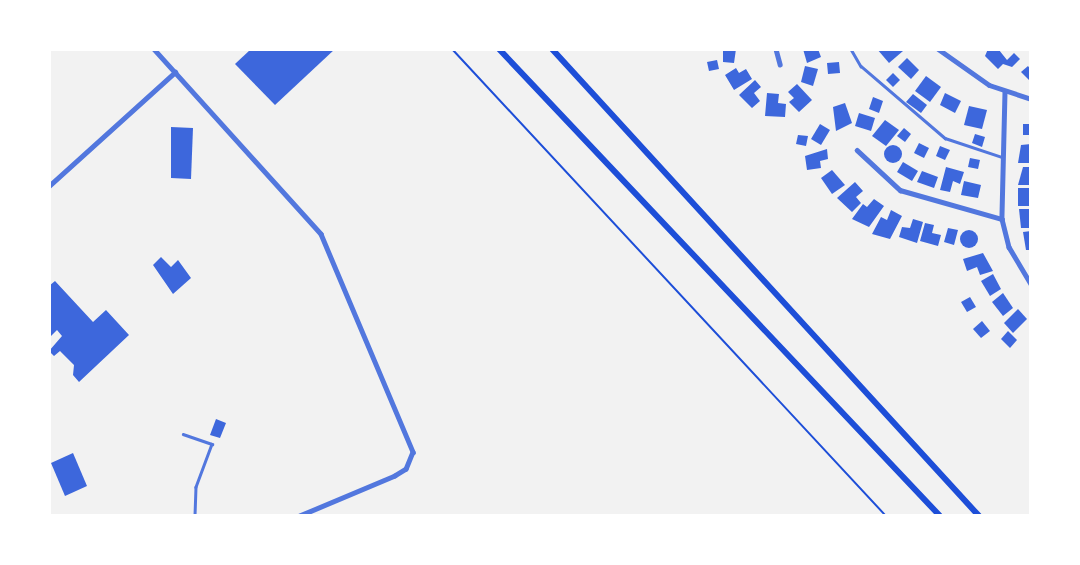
<!DOCTYPE html>
<style>
body{margin:0}
#map{position:relative;width:1080px;height:565px;overflow:hidden;background:#f2f2f2;font-family:"Golos Text",sans-serif}
div>[style]{position:absolute}
[style*='--x']{left:calc(var(--x)*1px);top:calc(var(--y)*1px);width:calc(var(--w)*1px);rotate:calc(var(--a)*1deg)}
.building>*{inset:0;background:#3d67dc}
.round{border-radius:50%}
.path>*{height:2px;margin:-1px;padding:0 1px;transform-origin:1px;border-radius:1px;background:#1d4ed8}
.service>*{height:2.5px;margin:-1.25px;padding:0 1.25px;transform-origin:1.25px;border-radius:1.25px;background:#5277de}
.minor>*{height:4.5px;margin:-2.25px;padding:0 2.25px;transform-origin:2.25px;border-radius:2.25px;background:#5277de}
.tertiary>*{height:5px;margin:-2.5px;padding:0 2.5px;transform-origin:2.5px;border-radius:2.5px;background:#5277de}
.secondary>*{height:6px;margin:-3px;padding:0 3px;transform-origin:3px;border-radius:3px;background:#1d4ed8}
span{translate:-50% -50%;white-space:nowrap;text-align:center;line-height:1.15;-webkit-text-stroke:5px #fff;paint-order:stroke}
.frame{position:absolute;inset:0;border:51px solid #fff;pointer-events:none}
</style>
<div id="map">
<div class="building">
<div style="clip-path:polygon(251px 49px,335px 49px,275px 105px,235px 64px)"></div>
<div style="clip-path:polygon(723px 49px,736px 49px,734px 63px,723px 62px)"></div>
<div style="clip-path:polygon(803px 49px,818px 49px,821px 57px,807px 63px)"></div>
<div style="clip-path:polygon(877px 49px,901px 49px,903px 51px,889px 63px)"></div>
<div style="clip-path:polygon(988px 49px,999px 50px,1007px 60px,1014px 53px,1020px 59px,1012px 67px,1003px 64px,998px 69px,985px 56px)"></div>
<div style="clip-path:polygon(907px 58px,919px 70px,911px 79px,898px 67px)"></div>
<div style="clip-path:polygon(717px 60px,719px 69px,709px 71px,707px 62px)"></div>
<div style="clip-path:polygon(839px 62px,840px 73px,828px 74px,827px 63px)"></div>
<div style="clip-path:polygon(805px 66px,818px 69px,813px 86px,801px 82px)"></div>
<div style="clip-path:polygon(1028px 66px,1031px 70px,1029px 80px,1021px 72px)"></div>
<div style="clip-path:polygon(736px 68px,739px 73px,746px 69px,752px 79px,734px 90px,725px 75px)"></div>
<div style="clip-path:polygon(893px 73px,900px 80px,893px 87px,886px 80px)"></div>
<div style="clip-path:polygon(926px 76px,941px 87px,930px 102px,915px 91px)"></div>
<div style="clip-path:polygon(755px 80px,761px 87px,754px 93px,760px 101px,752px 108px,739px 95px)"></div>
<div style="clip-path:polygon(797px 84px,812px 100px,799px 112px,789px 102px,794px 98px,788px 92px)"></div>
<div style="clip-path:polygon(767px 93px,779px 94px,778px 103px,786px 104px,785px 117px,765px 116px)"></div>
<div style="clip-path:polygon(945px 93px,961px 101px,955px 113px,940px 105px)"></div>
<div style="clip-path:polygon(913px 94px,927px 105px,921px 113px,906px 102px)"></div>
<div style="clip-path:polygon(873px 97px,883px 101px,879px 113px,869px 109px)"></div>
<div style="clip-path:polygon(845px 103px,852px 123px,836px 131px,833px 107px)"></div>
<div style="clip-path:polygon(969px 106px,987px 110px,982px 129px,964px 125px)"></div>
<div style="clip-path:polygon(859px 113px,875px 118px,871px 131px,855px 126px)"></div>
<div style="clip-path:polygon(885px 120px,899px 130px,886px 146px,872px 136px)"></div>
<div style="clip-path:polygon(820px 124px,830px 130px,821px 145px,811px 139px)"></div>
<div style="clip-path:polygon(1023px 124px,1031px 124px,1031px 135px,1023px 135px)"></div>
<div style="clip-path:polygon(171px 127px,193px 128px,191px 179px,171px 178px)"></div>
<div style="clip-path:polygon(904px 128px,911px 134px,905px 142px,897px 136px)"></div>
<div style="clip-path:polygon(975px 134px,985px 137px,982px 147px,972px 143px)"></div>
<div style="clip-path:polygon(798px 135px,808px 136px,806px 146px,796px 144px)"></div>
<div style="clip-path:polygon(919px 143px,929px 148px,924px 158px,914px 153px)"></div>
<div style="clip-path:polygon(1031px 144px,1031px 163px,1018px 163px,1021px 145px)"></div>
<div class="round" style="left:884px;top:145px;width:18px;height:18px"></div>
<div style="clip-path:polygon(940px 146px,950px 150px,945px 160px,936px 156px)"></div>
<div style="clip-path:polygon(827px 149px,828px 159px,820px 161px,821px 168px,807px 170px,805px 156px)"></div>
<div style="clip-path:polygon(970px 158px,980px 160px,978px 169px,968px 167px)"></div>
<div style="clip-path:polygon(903px 162px,918px 171px,912px 181px,897px 172px)"></div>
<div style="clip-path:polygon(946px 167px,964px 172px,960px 184px,953px 181px,950px 192px,940px 190px)"></div>
<div style="clip-path:polygon(1023px 167px,1031px 167px,1031px 185px,1018px 185px)"></div>
<div style="clip-path:polygon(832px 170px,845px 185px,832px 194px,821px 178px)"></div>
<div style="clip-path:polygon(922px 171px,938px 177px,934px 188px,917px 182px)"></div>
<div style="clip-path:polygon(964px 181px,981px 185px,978px 198px,961px 195px)"></div>
<div style="clip-path:polygon(855px 182px,863px 191px,856px 197px,861px 203px,852px 212px,837px 198px)"></div>
<div style="clip-path:polygon(1018px 188px,1031px 188px,1031px 206px,1018px 206px)"></div>
<div style="clip-path:polygon(874px 199px,884px 206px,869px 227px,852px 219px,863px 204px,867px 207px)"></div>
<div style="clip-path:polygon(1019px 209px,1031px 209px,1031px 228px,1021px 228px)"></div>
<div style="clip-path:polygon(891px 210px,902px 216px,890px 239px,872px 234px,881px 217px,887px 220px)"></div>
<div style="clip-path:polygon(913px 219px,923px 222px,917px 243px,899px 237px,902px 227px,910px 228px)"></div>
<div style="clip-path:polygon(925px 223px,934px 225px,932px 233px,941px 235px,938px 246px,920px 241px)"></div>
<div style="clip-path:polygon(948px 228px,958px 230px,954px 245px,944px 242px)"></div>
<div class="round" style="left:960px;top:230px;width:18px;height:18px"></div>
<div style="clip-path:polygon(1031px 231px,1031px 250px,1026px 250px,1023px 232px)"></div>
<div style="clip-path:polygon(983px 253px,993px 271px,980px 275px,977px 267px,967px 271px,963px 259px)"></div>
<div style="clip-path:polygon(161px 257px,171px 267px,178px 260px,191px 278px,173px 294px,153px 265px)"></div>
<div style="clip-path:polygon(993px 274px,1001px 289px,990px 296px,981px 281px)"></div>
<div style="clip-path:polygon(55px 281px,93px 322px,106px 310px,129px 335px,79px 382px,73px 375px,74px 365px,60px 351px,54px 356px,49px 351px,62px 336px,57px 330px,49px 338px,49px 286px)"></div>
<div style="clip-path:polygon(1003px 293px,1013px 308px,1003px 316px,992px 302px)"></div>
<div style="clip-path:polygon(970px 297px,976px 307px,967px 312px,961px 302px)"></div>
<div style="clip-path:polygon(1018px 309px,1027px 319px,1013px 333px,1004px 323px)"></div>
<div style="clip-path:polygon(982px 321px,990px 331px,981px 338px,973px 329px)"></div>
<div style="clip-path:polygon(1008px 331px,1017px 340px,1010px 348px,1001px 339px)"></div>
<div style="clip-path:polygon(216px 419px,226px 423px,220px 438px,210px 435px)"></div>
<div style="clip-path:polygon(73px 453px,87px 486px,65px 496px,51px 463px)"></div>
</div>
<div class="path">
<div style="--x:452;--y:49;--w:638;--a:47.1"></div>
</div>
<div class="service">
<div style="--x:851;--y:49;--w:20;--a:60"></div>
<div style="--x:861;--y:66;--w:111;--a:40.6"></div>
<div style="--x:945;--y:138;--w:60;--a:18.4"></div>
<div style="--x:183;--y:434;--w:31;--a:19"></div>
<div style="--x:212;--y:444;--w:46;--a:110.4"></div>
<div style="--x:196;--y:487;--w:29;--a:92"></div>
</div>
<div class="minor">
<div style="--x:154;--y:49;--w:249;--a:47.9"></div>
<div style="--x:321;--y:234;--w:237;--a:67.1"></div>
<div style="--x:413;--y:452;--w:18;--a:112"></div>
<div style="--x:406;--y:469;--w:13;--a:148"></div>
<div style="--x:395;--y:476;--w:103;--a:157.2"></div>
<div style="--x:776;--y:49;--w:16;--a:75"></div>
<div style="--x:1005;--y:92;--w:127;--a:91.4"></div>
<div style="--x:1002;--y:219;--w:29;--a:76"></div>
<div style="--x:1009;--y:247;--w:43;--a:59.3"></div>
<div style="--x:857;--y:150;--w:59;--a:42.9"></div>
<div style="--x:900;--y:190;--w:106;--a:15.9"></div>
<div style="--x:49;--y:186;--w:170;--a:-42.1"></div>
</div>
<div class="tertiary">
<div style="--x:938;--y:49;--w:62;--a:35.2"></div>
<div style="--x:989;--y:85;--w:44;--a:18.4"></div>
</div>
<div class="secondary">
<div style="--x:499;--y:49;--w:642;--a:46.64"></div>
<div style="--x:552;--y:49;--w:633;--a:47.56"></div>
</div>
<div class="frame"></div>
</div>
